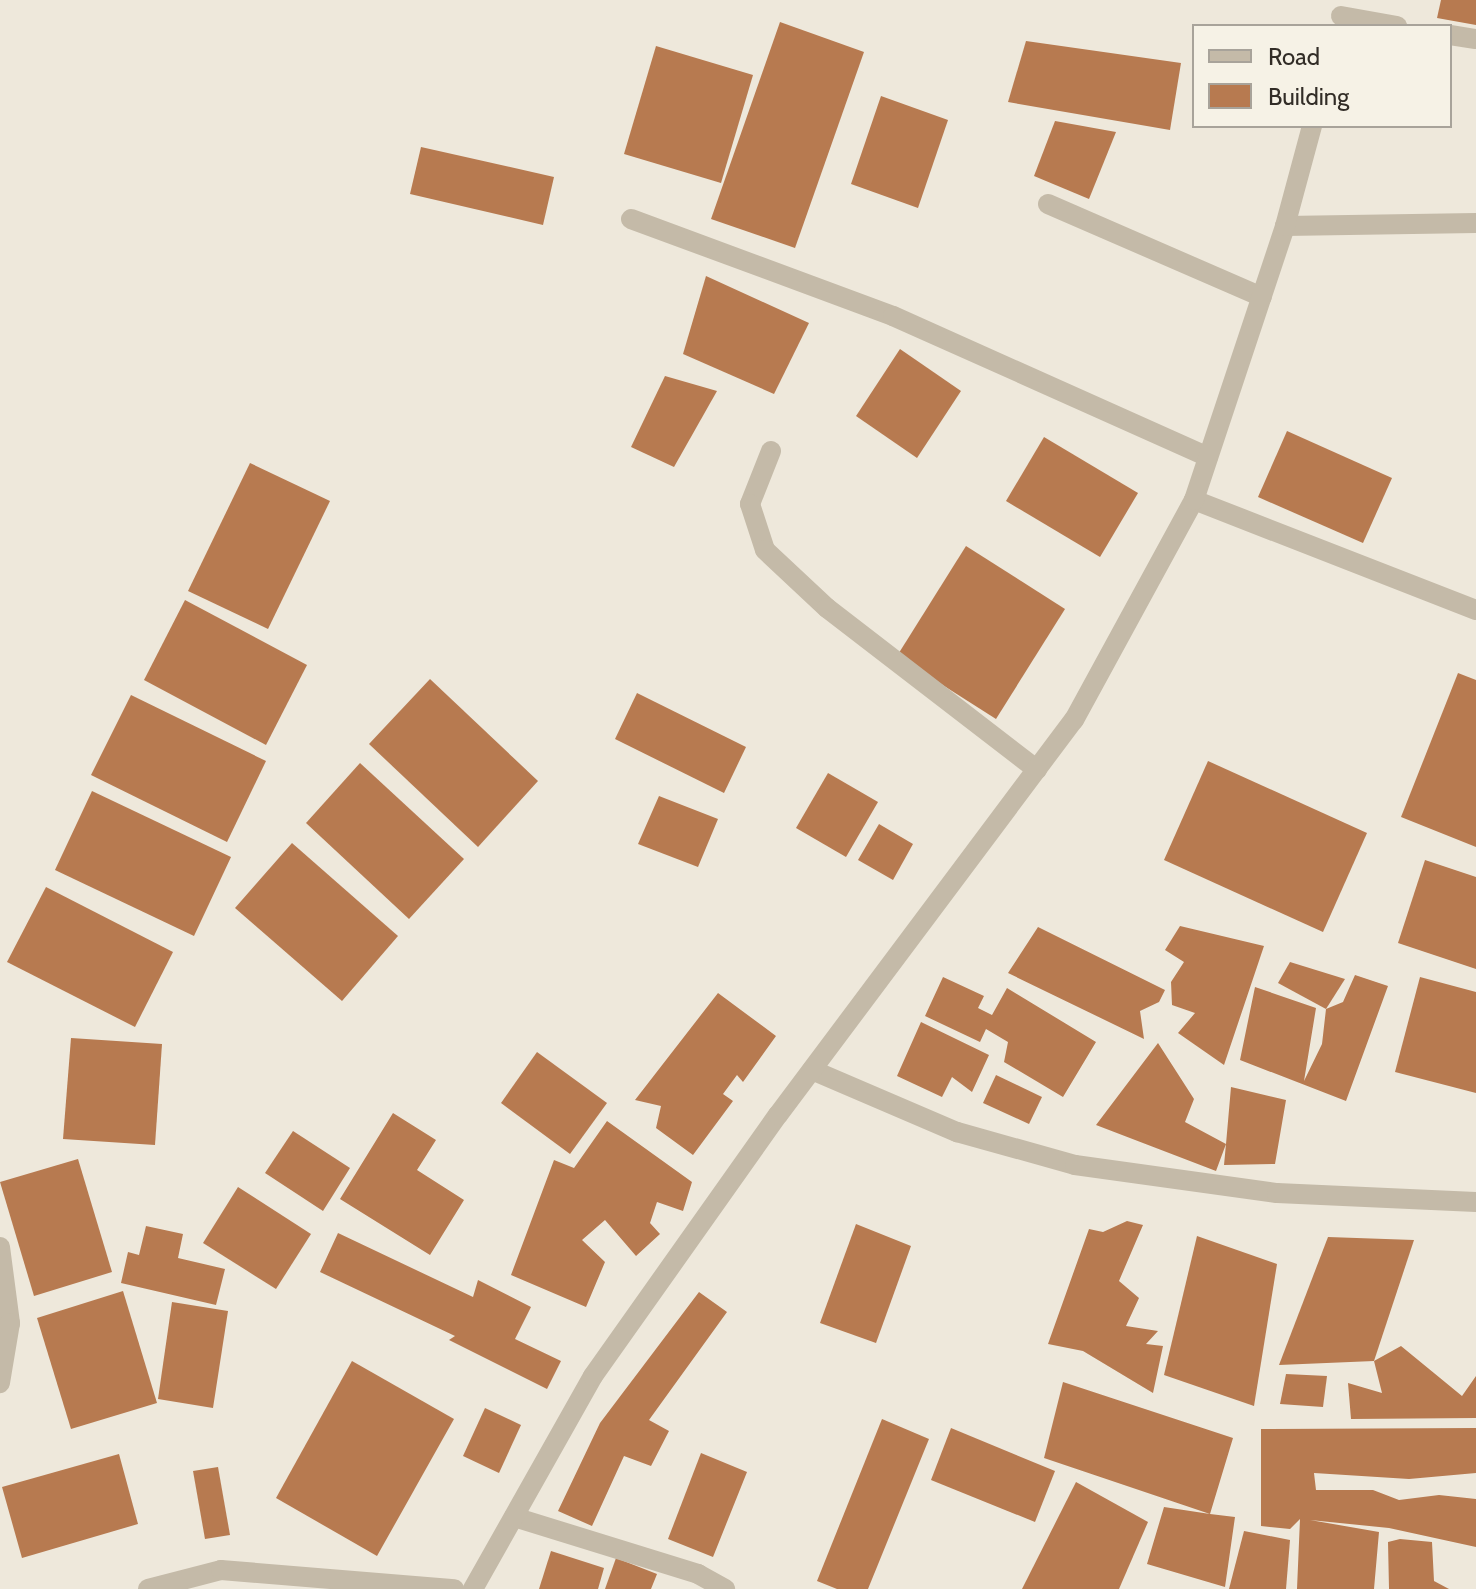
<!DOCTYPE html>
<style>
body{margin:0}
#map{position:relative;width:1476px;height:1589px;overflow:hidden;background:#eee8db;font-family:Cabin,sans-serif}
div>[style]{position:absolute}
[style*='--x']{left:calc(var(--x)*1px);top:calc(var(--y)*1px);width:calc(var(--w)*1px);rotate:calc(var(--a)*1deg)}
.building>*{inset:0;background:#b77a50}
.minor>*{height:20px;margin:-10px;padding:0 10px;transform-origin:10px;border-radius:10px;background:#c4baa8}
span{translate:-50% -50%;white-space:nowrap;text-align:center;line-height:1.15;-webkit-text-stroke:7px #f6f2e6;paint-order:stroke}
.legend{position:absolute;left:1192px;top:24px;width:260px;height:104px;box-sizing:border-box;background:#f6f2e6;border:2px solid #a8a39a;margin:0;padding:10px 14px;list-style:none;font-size:24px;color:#322d27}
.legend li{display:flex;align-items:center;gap:16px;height:40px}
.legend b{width:40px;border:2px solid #a8a39a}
</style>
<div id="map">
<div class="building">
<div style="clip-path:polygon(1441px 0,1476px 0,1476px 25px,1437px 18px)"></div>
<div style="clip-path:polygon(780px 22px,864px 52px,795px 248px,711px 219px)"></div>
<div style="clip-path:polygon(1026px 41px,1181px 63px,1170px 130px,1008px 102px)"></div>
<div style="clip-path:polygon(656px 46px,753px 75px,721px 183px,624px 154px)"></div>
<div style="clip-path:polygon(881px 96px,948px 120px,918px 208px,851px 184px)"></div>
<div style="clip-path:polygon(1055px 121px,1116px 132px,1089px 199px,1034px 176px)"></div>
<div style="clip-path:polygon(421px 147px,554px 177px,543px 225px,410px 194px)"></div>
<div style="clip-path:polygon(706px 276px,809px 323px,774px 394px,683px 354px)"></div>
<div style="clip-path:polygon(900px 349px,961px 391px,917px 458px,856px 416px)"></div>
<div style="clip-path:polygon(665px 376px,717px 391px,674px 467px,631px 447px)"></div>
<div style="clip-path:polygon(1287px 431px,1392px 478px,1363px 543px,1258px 497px)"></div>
<div style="clip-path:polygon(1044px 437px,1138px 493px,1100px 557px,1006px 501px)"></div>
<div style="clip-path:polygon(250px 463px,330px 501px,268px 629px,188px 591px)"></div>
<div style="clip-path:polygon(966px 546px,1065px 609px,996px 719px,897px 656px)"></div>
<div style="clip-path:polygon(185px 600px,307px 665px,266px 745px,144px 680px)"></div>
<div style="clip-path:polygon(1458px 673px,1476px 680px,1476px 847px,1401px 817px)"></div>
<div style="clip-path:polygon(430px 679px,538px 781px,478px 847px,369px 744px)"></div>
<div style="clip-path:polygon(637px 693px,746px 747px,724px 793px,615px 739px)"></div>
<div style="clip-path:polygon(131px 695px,266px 761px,227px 842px,91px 775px)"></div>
<div style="clip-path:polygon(1208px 761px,1367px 833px,1323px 932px,1164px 860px)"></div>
<div style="clip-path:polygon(360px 763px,464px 859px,409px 919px,306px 823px)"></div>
<div style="clip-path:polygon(828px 773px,878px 802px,846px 857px,796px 828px)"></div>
<div style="clip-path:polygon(92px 791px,231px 857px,194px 936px,55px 870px)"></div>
<div style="clip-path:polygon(659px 796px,718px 819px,698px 867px,638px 844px)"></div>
<div style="clip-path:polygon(879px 824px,913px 844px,893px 880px,858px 860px)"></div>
<div style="clip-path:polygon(292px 843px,398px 936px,342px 1001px,235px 908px)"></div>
<div style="clip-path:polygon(1425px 860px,1476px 877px,1476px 969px,1398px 943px)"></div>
<div style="clip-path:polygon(46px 887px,173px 952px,135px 1027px,7px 962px)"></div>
<div style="clip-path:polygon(1180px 926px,1264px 946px,1224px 1065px,1178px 1033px,1195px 1013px,1172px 1005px,1171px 982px,1184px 962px,1165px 950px)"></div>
<div style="clip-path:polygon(1038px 927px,1165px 990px,1159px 1002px,1140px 1011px,1144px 1039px,1008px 973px)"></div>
<div style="clip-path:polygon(1290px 962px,1345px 979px,1326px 1009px,1278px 983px)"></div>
<div style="clip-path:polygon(1355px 975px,1388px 986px,1346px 1101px,1240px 1060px,1255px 987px,1316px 1008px,1304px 1081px,1322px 1044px,1326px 1009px,1343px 1002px)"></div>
<div style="clip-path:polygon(943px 977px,984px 996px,978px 1008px,992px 1015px,1007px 988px,1096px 1042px,1063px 1097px,1004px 1062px,1008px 1042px,986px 1029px,980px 1042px,925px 1016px)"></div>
<div style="clip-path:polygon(1420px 977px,1476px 992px,1476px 1093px,1395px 1072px)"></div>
<div style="clip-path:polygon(718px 993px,776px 1036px,743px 1082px,737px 1075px,723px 1094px,733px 1101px,693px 1155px,656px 1128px,661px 1106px,635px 1100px)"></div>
<div style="clip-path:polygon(921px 1022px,989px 1055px,972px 1092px,952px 1077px,942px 1097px,897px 1076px)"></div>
<div style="clip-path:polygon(71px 1038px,162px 1044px,155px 1145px,63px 1139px)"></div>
<div style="clip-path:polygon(1158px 1043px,1194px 1099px,1185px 1122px,1226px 1144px,1231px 1087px,1286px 1100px,1275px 1164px,1224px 1165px,1226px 1144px,1216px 1171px,1096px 1125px)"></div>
<div style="clip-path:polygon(537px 1052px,607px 1103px,570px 1154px,501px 1103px)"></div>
<div style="clip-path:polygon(996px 1075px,1042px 1097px,1029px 1124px,983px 1103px)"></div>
<div style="clip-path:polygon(393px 1113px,436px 1140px,417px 1170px,464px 1200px,430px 1255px,340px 1199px)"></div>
<div style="clip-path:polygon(607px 1121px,692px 1182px,683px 1211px,657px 1202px,650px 1223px,660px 1234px,636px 1256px,605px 1220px,582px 1240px,605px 1262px,586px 1307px,511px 1275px,554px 1160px,574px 1168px)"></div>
<div style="clip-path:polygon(293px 1131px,350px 1168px,323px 1211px,265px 1173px)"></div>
<div style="clip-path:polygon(78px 1159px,112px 1272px,34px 1296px,0 1182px)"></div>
<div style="clip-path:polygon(238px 1187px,311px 1234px,276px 1289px,203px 1243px)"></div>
<div style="clip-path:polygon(1127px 1221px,1143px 1225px,1119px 1281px,1139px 1298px,1126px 1326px,1158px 1331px,1146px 1344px,1163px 1346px,1153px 1393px,1083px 1351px,1048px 1344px,1089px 1229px,1103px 1232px)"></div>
<div style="clip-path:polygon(856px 1224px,911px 1246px,876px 1343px,820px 1323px)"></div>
<div style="clip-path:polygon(146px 1226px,183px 1234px,178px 1258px,225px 1269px,216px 1305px,121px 1283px,128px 1252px,139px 1255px)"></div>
<div style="clip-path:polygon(338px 1233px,473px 1297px,478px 1280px,531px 1307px,515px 1339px,561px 1361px,547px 1389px,449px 1340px,455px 1336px,320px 1272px)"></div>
<div style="clip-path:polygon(1197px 1236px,1277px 1264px,1254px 1406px,1164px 1375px)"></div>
<div style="clip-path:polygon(1328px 1237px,1414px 1240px,1374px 1361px,1279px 1365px)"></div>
<div style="clip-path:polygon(123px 1291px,157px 1403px,71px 1429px,37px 1318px)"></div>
<div style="clip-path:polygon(699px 1292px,727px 1312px,649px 1420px,669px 1431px,651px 1466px,624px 1456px,592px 1526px,558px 1511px,600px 1423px)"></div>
<div style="clip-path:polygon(172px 1302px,228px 1311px,213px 1408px,158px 1399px)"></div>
<div style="clip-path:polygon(1401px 1346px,1462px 1396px,1476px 1376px,1476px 1418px,1351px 1419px,1348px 1383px,1382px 1393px,1374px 1361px)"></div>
<div style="clip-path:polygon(352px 1361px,454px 1419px,377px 1556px,276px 1498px)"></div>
<div style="clip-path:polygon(1286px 1374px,1327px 1376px,1323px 1407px,1280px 1404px)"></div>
<div style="clip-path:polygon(1063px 1382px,1233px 1438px,1210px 1514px,1235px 1517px,1225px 1587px,1147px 1564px,1164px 1507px,1210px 1514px,1044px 1458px)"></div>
<div style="clip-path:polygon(485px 1408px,521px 1425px,499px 1473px,463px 1456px)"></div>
<div style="clip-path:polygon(882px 1419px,929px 1439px,868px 1589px,837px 1589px,817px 1581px)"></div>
<div style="clip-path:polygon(951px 1428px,1055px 1471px,1035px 1522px,931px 1480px)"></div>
<div style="clip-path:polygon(1476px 1428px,1476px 1473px,1409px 1479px,1314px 1473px,1316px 1490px,1373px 1490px,1399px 1500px,1439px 1495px,1476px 1499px,1476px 1547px,1389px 1528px,1310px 1520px,1379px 1532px,1374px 1589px,1297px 1589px,1300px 1519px,1290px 1529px,1261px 1526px,1261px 1429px)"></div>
<div style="clip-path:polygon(701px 1453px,747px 1472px,713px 1557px,668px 1539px)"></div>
<div style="clip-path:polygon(119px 1454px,138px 1524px,22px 1558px,2px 1487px)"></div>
<div style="clip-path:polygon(218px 1467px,230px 1535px,205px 1539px,193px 1471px)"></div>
<div style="clip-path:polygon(1076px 1482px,1148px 1522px,1119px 1589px,1022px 1589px)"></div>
<div style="clip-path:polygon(1244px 1531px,1290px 1540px,1286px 1589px,1229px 1589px)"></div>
<div style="clip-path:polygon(1400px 1539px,1432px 1542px,1434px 1581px,1449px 1589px,1389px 1589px,1388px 1542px)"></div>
<div style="clip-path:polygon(551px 1551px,604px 1568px,598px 1589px,539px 1589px)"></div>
<div style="clip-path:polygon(616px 1558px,657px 1574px,651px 1589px,605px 1589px)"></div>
</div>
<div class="minor">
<div style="--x:1341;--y:16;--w:57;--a:10.1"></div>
<div style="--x:1450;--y:35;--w:26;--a:9"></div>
<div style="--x:1048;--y:204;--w:233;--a:23.5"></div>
<div style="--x:631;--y:219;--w:279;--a:20.3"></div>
<div style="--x:893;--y:316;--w:345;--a:24.1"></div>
<div style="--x:1285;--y:226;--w:191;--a:-0.9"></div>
<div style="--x:771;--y:451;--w:57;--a:111.6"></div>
<div style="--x:750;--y:504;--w:48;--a:71.9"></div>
<div style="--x:765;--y:550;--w:85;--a:43.1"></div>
<div style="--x:827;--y:608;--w:265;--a:37.6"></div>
<div style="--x:1194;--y:500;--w:303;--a:21.3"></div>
<div style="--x:812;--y:1070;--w:158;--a:23.2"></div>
<div style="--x:957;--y:1132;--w:123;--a:15.6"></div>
<div style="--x:1075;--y:1165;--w:204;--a:7.9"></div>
<div style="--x:1277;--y:1193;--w:199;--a:2.6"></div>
<div style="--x:0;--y:1247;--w:77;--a:82.5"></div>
<div style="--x:10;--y:1323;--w:61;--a:99.5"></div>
<div style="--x:514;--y:1517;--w:193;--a:17.2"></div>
<div style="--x:698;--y:1574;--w:31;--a:29"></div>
<div style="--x:148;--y:1589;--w:75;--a:-14.6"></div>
<div style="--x:221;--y:1570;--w:234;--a:4.7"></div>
<div style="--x:473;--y:1589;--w:244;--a:-60.6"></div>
<div style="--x:593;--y:1376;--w:320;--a:-54.7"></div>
<div style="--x:778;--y:1115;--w:494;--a:-53.2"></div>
<div style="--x:1074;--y:720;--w:251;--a:-61.4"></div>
<div style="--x:1194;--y:500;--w:289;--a:-71.6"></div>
<div style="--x:1285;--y:226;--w:104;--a:-74.9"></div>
</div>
<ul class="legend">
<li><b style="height:10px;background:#c4baa8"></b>Road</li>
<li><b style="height:22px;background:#b77a50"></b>Building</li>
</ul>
</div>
